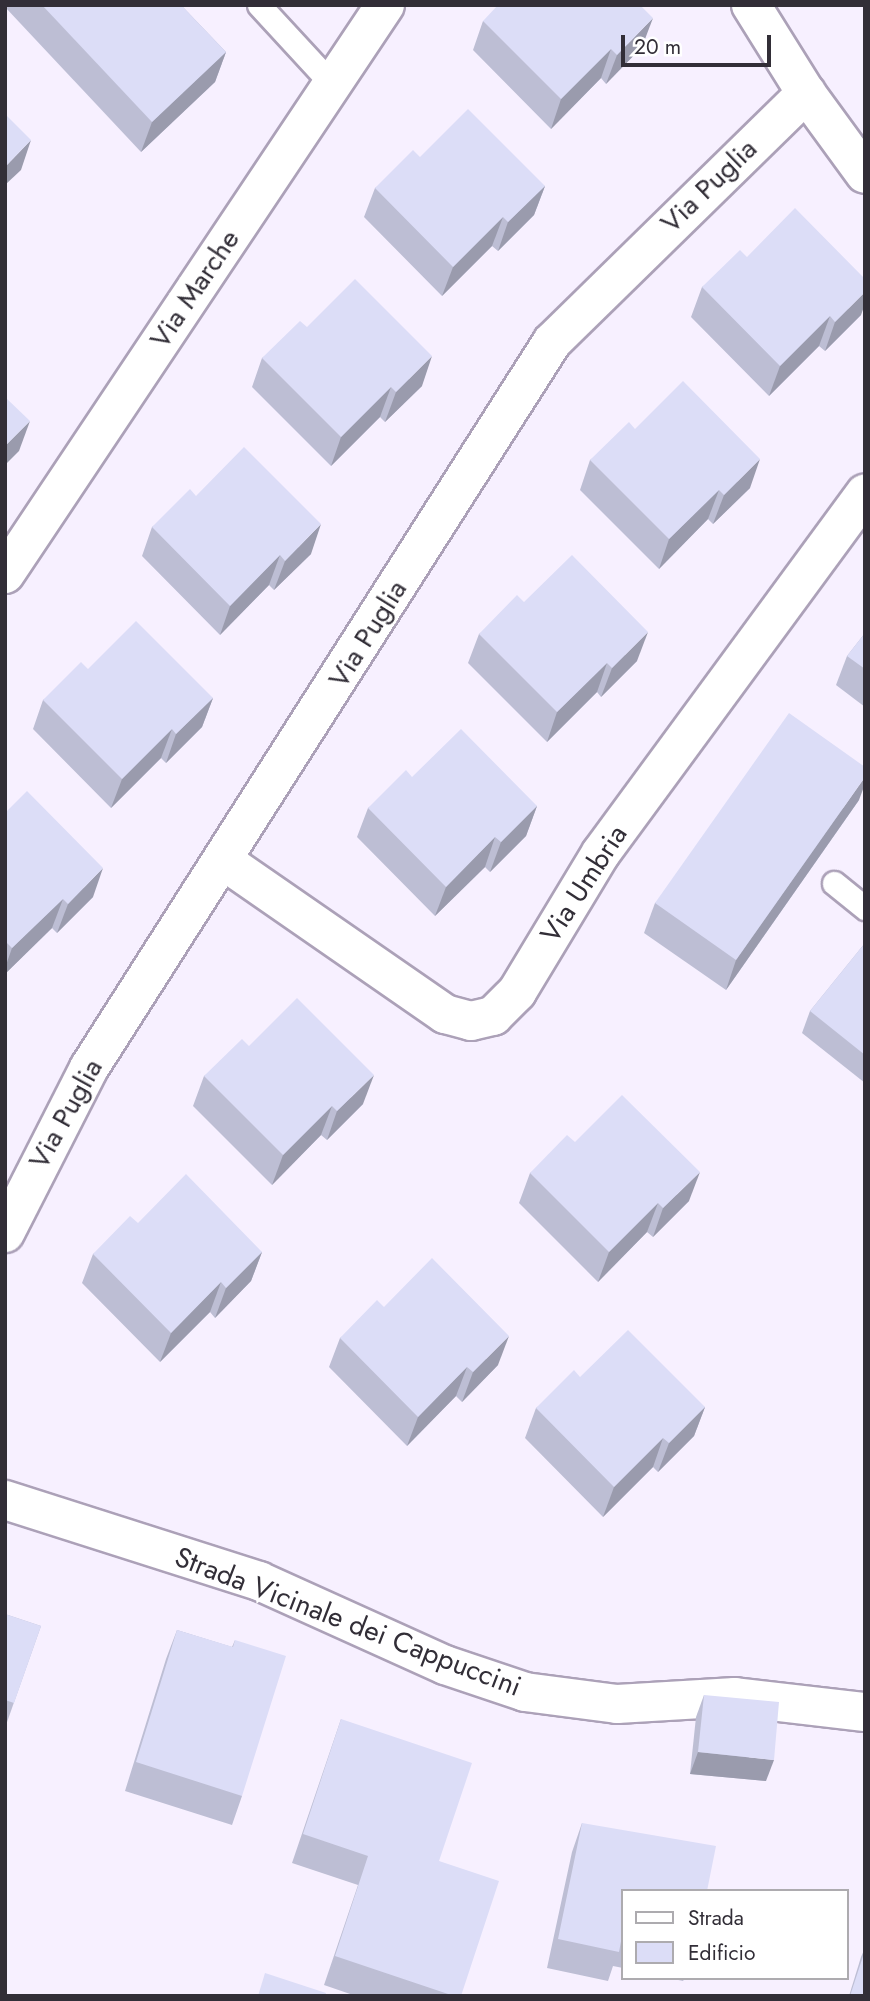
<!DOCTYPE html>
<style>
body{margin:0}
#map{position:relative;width:870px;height:2001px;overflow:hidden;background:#f7f0ff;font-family:Jost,sans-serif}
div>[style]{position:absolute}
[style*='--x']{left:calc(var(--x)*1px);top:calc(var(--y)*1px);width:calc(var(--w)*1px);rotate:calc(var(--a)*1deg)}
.roads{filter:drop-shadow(2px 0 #aca1b8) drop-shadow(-2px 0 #aca1b8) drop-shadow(0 2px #aca1b8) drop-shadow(0 -2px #aca1b8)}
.service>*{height:23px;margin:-11.5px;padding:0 11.5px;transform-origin:11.5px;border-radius:11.5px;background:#fff}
.minor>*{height:38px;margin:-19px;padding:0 19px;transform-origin:19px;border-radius:19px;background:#fff}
.wall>*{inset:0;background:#bdbed4}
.shaded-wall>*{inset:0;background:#9a9bad}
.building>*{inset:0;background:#dcddf7}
span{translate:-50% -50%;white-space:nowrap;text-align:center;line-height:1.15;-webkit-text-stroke:5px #fff;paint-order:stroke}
.street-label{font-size:28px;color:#322e37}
.frame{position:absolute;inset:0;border:7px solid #322e37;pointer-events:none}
.legend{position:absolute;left:621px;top:1889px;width:228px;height:91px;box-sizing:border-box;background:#fff;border:2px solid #adabaf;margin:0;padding:9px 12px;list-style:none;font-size:21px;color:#322e37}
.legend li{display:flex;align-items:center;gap:14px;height:35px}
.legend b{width:35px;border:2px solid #adabaf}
.scale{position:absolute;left:621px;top:35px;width:150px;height:32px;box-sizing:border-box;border:4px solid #322e37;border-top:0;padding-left:9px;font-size:21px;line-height:24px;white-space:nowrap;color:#322e37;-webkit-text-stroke:5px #fff;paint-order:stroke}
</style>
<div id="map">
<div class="roads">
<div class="service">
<div style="--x:259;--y:5;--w:108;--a:47.3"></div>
<div style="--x:834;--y:883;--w:40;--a:39"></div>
</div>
<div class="minor">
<div style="--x:751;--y:5;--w:104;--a:58"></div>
<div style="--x:806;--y:93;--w:100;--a:53.9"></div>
<div style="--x:5;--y:574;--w:684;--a:-56.26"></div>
<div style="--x:224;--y:861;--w:269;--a:34.7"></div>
<div style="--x:445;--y:1014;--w:27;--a:15"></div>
<div style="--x:471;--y:1021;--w:23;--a:-13"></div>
<div style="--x:493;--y:1016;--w:34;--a:-45"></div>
<div style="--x:517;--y:992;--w:162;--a:-58.9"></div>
<div style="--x:601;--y:853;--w:446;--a:-53.7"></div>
<div style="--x:5;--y:1233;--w:185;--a:-63"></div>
<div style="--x:89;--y:1068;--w:861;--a:-57.47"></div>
<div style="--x:552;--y:342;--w:356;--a:-44.4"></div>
<div style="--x:5;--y:1500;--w:267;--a:17.7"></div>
<div style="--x:259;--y:1581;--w:204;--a:24.3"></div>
<div style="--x:445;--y:1665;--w:84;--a:18.6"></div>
<div style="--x:525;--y:1692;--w:93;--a:7.4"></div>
<div style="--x:617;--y:1704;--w:118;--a:-3.4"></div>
<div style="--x:735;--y:1697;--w:131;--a:6.6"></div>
</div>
</div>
<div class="wall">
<div style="clip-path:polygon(5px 5px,181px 5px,226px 52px,215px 82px,141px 152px,5px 7px)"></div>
<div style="clip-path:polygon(483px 21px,642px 47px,606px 84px,601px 78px,551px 129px,473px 50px)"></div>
<div style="clip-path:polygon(420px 157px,545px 186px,534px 215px,498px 251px,492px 246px,442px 296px,364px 217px,375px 188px)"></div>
<div style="clip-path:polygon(747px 257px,861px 315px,825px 351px,819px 346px,769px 396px,691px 317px,702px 287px)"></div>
<div style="clip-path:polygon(307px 327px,422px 386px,385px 422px,380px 417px,331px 466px,252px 387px,262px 358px)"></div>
<div style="clip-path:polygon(635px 429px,750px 488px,713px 524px,708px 519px,659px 569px,580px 490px,590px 460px)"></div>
<div style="clip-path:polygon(196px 496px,311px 554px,274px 590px,269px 585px,220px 635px,142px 556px,152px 527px)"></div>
<div style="clip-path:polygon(524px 602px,637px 661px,601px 697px,597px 692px,547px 742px,468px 663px,479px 634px)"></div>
<div style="clip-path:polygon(865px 633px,865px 707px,836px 685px,847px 656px)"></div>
<div style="clip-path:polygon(88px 669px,213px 698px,202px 727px,166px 763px,161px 758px,111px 808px,33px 729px,43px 700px)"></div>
<div style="clip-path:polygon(412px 777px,537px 806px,526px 836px,490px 872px,485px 867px,435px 916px,357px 837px,368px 808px)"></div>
<div style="clip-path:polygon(859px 800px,726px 990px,644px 933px,655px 903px)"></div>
<div style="clip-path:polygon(5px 813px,93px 897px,57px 933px,52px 928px,5px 974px)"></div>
<div style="clip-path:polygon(865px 943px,865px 1083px,802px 1033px,810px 1011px)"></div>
<div style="clip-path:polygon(249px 1046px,363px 1104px,327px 1140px,321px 1135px,272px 1185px,193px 1106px,204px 1076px)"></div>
<div style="clip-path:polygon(575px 1142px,689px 1201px,653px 1237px,647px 1232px,598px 1282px,519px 1203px,530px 1173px)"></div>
<div style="clip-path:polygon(138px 1223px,262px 1252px,251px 1281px,215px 1318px,210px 1312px,160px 1362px,82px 1283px,93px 1254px)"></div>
<div style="clip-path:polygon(384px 1307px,498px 1365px,462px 1402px,456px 1396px,407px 1446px,329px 1367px,340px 1338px)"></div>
<div style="clip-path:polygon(580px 1377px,705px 1407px,694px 1436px,658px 1472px,653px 1467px,603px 1517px,525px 1438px,536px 1408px)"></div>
<div style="clip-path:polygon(5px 1614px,41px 1626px,6px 1725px,5px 1725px)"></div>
<div style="clip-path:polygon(177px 1630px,232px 1647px,235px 1640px,242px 1796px,232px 1825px,125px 1791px,166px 1659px)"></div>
<div style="clip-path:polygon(704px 1695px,766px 1781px,690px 1774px,696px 1717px)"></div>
<div style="clip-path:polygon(341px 1719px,439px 1861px,461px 1996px,356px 1996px,324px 1985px,358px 1885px,292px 1863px)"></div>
<div style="clip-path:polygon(582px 1823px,623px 1891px,623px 1968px,613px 1966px,608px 1981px,547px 1968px,572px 1852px)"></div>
<div style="clip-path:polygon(865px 1948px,865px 1996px,849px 1996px,861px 1957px)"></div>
<div style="clip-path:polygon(669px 1978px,685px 1978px,683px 1981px)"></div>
</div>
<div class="shaded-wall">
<div style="clip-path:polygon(653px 18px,642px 47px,606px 84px,617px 55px)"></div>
<div style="clip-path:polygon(611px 49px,601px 78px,551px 129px,561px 99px)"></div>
<div style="clip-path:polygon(226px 52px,215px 82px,141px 152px,152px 122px)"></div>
<div style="clip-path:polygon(31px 140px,21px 170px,5px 185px,5px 167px)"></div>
<div style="clip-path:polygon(545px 186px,534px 215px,498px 251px,508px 222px)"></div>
<div style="clip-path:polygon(503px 217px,492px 246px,442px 296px,453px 267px)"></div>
<div style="clip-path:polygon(865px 292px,865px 304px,861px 315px,825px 351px,835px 322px)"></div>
<div style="clip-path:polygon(830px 316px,819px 346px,769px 396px,780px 366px)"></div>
<div style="clip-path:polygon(432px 356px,422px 386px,385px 422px,396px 392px)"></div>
<div style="clip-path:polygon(391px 387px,380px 417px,331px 466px,341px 437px)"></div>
<div style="clip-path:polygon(30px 421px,19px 451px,5px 465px,5px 446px)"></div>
<div style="clip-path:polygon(760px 459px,750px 488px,713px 524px,724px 495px)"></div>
<div style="clip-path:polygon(719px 490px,708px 519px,659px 569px,669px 539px)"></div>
<div style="clip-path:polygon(321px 524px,311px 554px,274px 590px,285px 561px)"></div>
<div style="clip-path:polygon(280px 555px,269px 585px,220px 635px,230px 606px)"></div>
<div style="clip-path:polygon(648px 632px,637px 661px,601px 697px,612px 668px)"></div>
<div style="clip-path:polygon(607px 663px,597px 692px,547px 742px,557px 712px)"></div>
<div style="clip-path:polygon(213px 698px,202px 727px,166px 763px,176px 734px)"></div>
<div style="clip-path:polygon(172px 729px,161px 758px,111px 808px,122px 779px)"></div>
<div style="clip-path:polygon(865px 777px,865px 784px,859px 800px,726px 990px,736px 960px)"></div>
<div style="clip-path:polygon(537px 806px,526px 836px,490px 872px,501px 842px)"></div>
<div style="clip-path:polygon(495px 837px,485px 867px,435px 916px,446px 887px)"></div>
<div style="clip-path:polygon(103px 868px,93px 897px,57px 933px,68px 904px)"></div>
<div style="clip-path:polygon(63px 899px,52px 928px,5px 974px,5px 968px,12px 948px)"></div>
<div style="clip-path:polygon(374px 1075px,363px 1104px,327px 1140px,337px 1111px)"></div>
<div style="clip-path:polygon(332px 1106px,321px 1135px,272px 1185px,283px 1155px)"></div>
<div style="clip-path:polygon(700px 1172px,689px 1201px,653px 1237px,663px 1208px)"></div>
<div style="clip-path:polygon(658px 1203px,647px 1232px,598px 1282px,609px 1252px)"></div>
<div style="clip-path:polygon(262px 1252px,251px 1281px,215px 1318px,226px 1288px)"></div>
<div style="clip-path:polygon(221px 1282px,210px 1312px,160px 1362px,171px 1333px)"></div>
<div style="clip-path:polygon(509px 1336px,498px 1365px,462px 1402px,473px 1372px)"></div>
<div style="clip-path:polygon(467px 1367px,456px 1396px,407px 1446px,418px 1417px)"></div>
<div style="clip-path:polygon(705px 1407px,694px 1436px,658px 1472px,669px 1443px)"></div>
<div style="clip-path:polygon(663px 1438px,653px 1467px,603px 1517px,614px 1487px)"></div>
<div style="clip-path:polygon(698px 1752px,774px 1760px,766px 1781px,690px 1774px)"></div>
</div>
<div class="building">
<div style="clip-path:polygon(42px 5px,181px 5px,226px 52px,152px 122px)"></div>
<div style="clip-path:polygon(498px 5px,640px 5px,653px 18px,617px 55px,611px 49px,561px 99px,483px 21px)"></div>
<div style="clip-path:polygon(468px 109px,545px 186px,508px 222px,503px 217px,453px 267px,375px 188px,413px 150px,420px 157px)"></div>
<div style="clip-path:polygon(5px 114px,31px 140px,5px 167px)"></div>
<div style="clip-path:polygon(795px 208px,865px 279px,865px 292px,835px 322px,830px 316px,780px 366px,702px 287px,740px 250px,747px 257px)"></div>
<div style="clip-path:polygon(355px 279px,432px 356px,396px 392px,391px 387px,341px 437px,262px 358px,300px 321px,307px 327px)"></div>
<div style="clip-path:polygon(683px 381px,760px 459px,724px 495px,719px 490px,669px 539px,590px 460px,629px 422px,635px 429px)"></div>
<div style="clip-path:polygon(5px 397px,30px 421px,5px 446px)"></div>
<div style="clip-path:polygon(244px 447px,321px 524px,285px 561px,280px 555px,230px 606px,152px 527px,190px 489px,196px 496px)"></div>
<div style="clip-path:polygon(572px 555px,648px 632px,612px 668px,607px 663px,557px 712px,479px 634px,517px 595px,524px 602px)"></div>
<div style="clip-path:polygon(136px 621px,213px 698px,176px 734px,172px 729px,122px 779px,43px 700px,81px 662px,88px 669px)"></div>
<div style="clip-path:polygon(865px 633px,865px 669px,847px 656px)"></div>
<div style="clip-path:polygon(789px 713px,865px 767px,865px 777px,736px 960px,655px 903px)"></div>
<div style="clip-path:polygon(461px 729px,537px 806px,501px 842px,495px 837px,446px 887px,368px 808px,406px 770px,412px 777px)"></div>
<div style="clip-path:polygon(27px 791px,103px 868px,68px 904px,63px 899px,12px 948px,5px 941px,5px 813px)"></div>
<div style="clip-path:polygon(865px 943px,865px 1055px,810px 1011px)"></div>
<div style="clip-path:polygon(297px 998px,374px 1075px,337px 1111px,332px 1106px,283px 1155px,204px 1076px,242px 1039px,249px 1046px)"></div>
<div style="clip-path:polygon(622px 1095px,700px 1172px,663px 1208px,658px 1203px,609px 1252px,530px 1173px,567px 1135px,575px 1142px)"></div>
<div style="clip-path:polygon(186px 1174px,262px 1252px,226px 1288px,221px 1282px,171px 1333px,93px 1254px,130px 1216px,138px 1223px)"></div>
<div style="clip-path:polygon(432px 1258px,509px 1336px,473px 1372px,467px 1367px,418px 1417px,340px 1338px,377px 1300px,384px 1307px)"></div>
<div style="clip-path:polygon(628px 1330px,705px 1407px,669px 1443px,663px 1438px,614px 1487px,536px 1408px,574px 1370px,580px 1377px)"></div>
<div style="clip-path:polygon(5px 1614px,41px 1626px,14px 1703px,5px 1700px)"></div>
<div style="clip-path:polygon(177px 1630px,233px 1647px,235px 1640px,286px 1656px,242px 1796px,136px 1762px)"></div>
<div style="clip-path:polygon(704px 1695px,779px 1702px,774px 1760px,698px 1752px)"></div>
<div style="clip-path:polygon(341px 1719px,472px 1763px,439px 1861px,499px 1881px,461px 1996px,454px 1996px,335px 1956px,368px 1856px,303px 1834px)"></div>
<div style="clip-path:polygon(582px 1823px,716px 1846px,707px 1891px,623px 1891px,623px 1937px,622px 1936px,619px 1952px,558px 1939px)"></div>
<div style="clip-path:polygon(865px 1950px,865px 1996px,850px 1996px)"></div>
<div style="clip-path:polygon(265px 1973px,326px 1993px,325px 1996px,258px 1996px)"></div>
</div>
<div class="street-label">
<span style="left:709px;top:186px;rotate:-44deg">Via Puglia</span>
<span style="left:195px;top:289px;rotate:-56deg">Via Marche</span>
<span style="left:368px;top:634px;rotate:-58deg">Via Puglia</span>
<span style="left:584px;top:884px;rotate:-57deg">Via Umbria</span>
<span style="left:66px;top:1114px;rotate:-61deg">Via Puglia</span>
<span style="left:348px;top:1622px;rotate:21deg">Strada Vicinale dei Cappuccini</span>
</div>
<div class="frame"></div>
<ul class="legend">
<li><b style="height:9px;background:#fff"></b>Strada</li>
<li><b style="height:19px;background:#dcddf7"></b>Edificio</li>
</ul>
<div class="scale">20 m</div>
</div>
